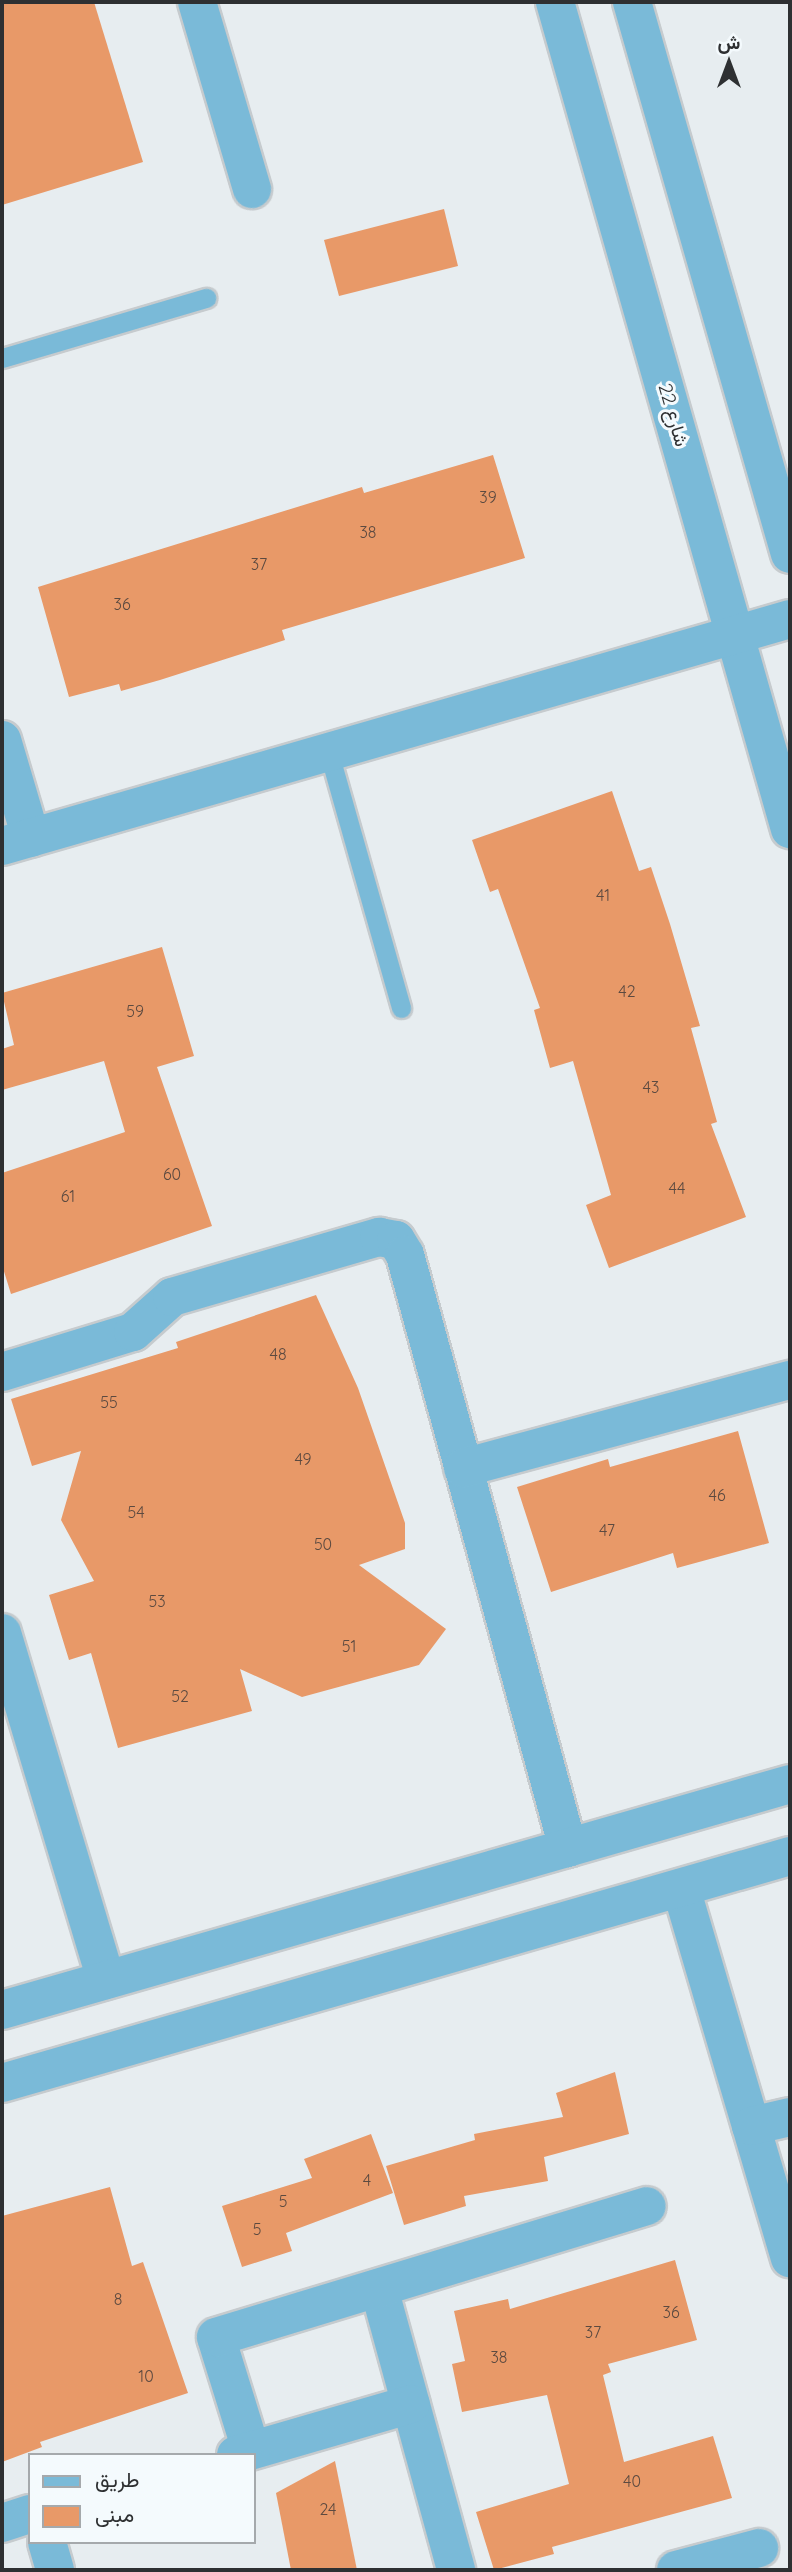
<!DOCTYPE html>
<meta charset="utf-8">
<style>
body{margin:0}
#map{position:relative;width:792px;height:2572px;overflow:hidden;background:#e7edf0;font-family:Quicksand,Vazirmatn,sans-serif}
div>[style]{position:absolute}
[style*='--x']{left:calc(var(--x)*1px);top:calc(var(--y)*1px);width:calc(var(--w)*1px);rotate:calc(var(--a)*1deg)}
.building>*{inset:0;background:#e89968}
.roads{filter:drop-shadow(2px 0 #c6cbce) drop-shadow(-2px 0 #c6cbce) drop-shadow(0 2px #c6cbce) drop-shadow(0 -2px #c6cbce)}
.service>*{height:19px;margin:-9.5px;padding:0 9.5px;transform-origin:9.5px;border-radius:9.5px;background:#7abad8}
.minor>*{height:38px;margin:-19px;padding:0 19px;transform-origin:19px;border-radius:19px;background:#7abad8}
.tertiary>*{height:38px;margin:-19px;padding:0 19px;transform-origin:19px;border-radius:19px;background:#7abad8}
span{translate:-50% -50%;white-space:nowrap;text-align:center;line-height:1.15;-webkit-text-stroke:6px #f4fafd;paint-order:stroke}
.number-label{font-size:16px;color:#5c4a40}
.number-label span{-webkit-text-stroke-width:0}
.street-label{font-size:19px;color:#2e3032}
.frame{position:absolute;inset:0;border:4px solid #2e3032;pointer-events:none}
.legend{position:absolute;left:28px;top:2453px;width:228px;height:91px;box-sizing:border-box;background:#f4fafd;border:2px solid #a5a9ac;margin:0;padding:9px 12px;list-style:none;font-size:21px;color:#2e3032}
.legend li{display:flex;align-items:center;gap:14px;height:35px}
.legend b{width:35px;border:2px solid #a5a9ac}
.north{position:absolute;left:694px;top:28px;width:70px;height:70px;-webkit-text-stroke:5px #f4fafd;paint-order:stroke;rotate:0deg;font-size:19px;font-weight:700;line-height:28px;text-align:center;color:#2e3032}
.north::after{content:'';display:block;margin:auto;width:24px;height:32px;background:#2e3032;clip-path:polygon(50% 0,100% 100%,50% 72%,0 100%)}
</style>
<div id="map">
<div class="building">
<div style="clip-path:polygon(2px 2px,94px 2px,143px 162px,2px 205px)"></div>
<div style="clip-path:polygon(444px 209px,458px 266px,339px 296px,324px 240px)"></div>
<div style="clip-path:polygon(493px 455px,525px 558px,282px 630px,285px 640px,160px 680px,121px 691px,119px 684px,69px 697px,38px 587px,362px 487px,364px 493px)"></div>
<div style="clip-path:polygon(612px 791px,639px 871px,651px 867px,670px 924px,700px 1026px,691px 1028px,717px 1122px,711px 1124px,746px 1217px,609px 1268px,586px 1205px,611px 1195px,573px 1061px,550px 1068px,534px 1010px,540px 1008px,498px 889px,490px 892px,472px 840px)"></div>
<div style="clip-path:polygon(162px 947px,194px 1056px,157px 1067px,212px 1226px,11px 1294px,2px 1265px,2px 1173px,125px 1132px,104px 1061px,2px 1090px,2px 1049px,14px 1045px,2px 993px)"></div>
<div style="clip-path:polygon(316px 1295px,358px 1388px,405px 1523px,405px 1549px,359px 1565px,446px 1629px,419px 1665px,302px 1697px,240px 1669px,252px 1711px,118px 1748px,91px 1653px,69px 1660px,49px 1595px,94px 1581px,61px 1520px,81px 1451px,32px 1466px,11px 1399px,178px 1348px,176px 1342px)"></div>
<div style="clip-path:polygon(738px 1431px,769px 1543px,677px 1568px,673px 1553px,551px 1592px,517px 1487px,608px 1459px,610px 1467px)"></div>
<div style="clip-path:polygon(615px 2072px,629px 2134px,544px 2157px,548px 2181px,464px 2196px,466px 2206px,404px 2225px,386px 2166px,475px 2140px,474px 2134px,563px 2117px,556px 2093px)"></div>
<div style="clip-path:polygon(371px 2134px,393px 2193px,286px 2233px,292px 2251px,242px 2267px,222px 2206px,312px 2178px,304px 2159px)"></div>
<div style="clip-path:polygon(110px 2187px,132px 2266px,143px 2262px,188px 2393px,40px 2442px,42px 2447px,2px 2462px,2px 2216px)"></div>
<div style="clip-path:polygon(675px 2260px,697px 2340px,608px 2364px,611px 2372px,603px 2375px,624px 2462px,713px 2436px,732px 2498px,552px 2547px,554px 2554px,494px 2570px,476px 2512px,569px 2484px,547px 2395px,462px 2412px,452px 2364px,465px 2361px,454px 2311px,508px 2299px,510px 2309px)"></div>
<div style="clip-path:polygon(335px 2461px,357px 2570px,291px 2570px,276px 2493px)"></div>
</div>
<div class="roads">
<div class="service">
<div style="--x:2;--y:358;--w:213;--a:-16.4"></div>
<div style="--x:329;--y:753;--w:265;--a:74.2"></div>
</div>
<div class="minor">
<div style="--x:197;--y:2;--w:195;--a:73.6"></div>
<div style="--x:555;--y:2;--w:860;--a:74.14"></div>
<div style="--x:632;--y:2;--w:574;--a:74.03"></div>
<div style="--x:2;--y:740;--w:102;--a:73.5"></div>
<div style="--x:2;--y:846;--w:820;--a:-16.07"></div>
<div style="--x:2;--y:1372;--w:137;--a:-17"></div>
<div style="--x:133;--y:1332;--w:52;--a:-41.9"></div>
<div style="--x:172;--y:1297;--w:216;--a:-16.2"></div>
<div style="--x:379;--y:1237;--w:17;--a:10"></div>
<div style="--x:396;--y:1240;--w:17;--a:59"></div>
<div style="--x:405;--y:1255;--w:615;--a:74.63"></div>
<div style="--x:463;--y:1468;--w:339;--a:-15.1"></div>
<div style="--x:2;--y:1633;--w:362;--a:73.3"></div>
<div style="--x:681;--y:1888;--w:386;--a:73.6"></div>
<div style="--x:751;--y:2126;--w:40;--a:-13"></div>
<div style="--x:379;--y:2288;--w:292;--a:74.7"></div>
<div style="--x:251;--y:2450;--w:118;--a:-107.2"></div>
<div style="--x:216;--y:2337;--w:450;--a:-16.9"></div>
<div style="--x:236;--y:2455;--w:182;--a:-16.2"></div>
<div style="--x:2;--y:2523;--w:29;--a:-18"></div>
<div style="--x:47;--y:2542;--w:29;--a:74"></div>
<div style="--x:676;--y:2570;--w:86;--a:-14.8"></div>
</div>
<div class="tertiary">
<div style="--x:2;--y:2010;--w:820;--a:-16"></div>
<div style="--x:2;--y:2083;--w:820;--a:-16.07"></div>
</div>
</div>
<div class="number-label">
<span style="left:488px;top:497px">39</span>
<span style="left:368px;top:532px">38</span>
<span style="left:259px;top:564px">37</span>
<span style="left:122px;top:604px">36</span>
<span style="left:603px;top:895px">41</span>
<span style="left:627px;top:991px">42</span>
<span style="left:135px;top:1011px">59</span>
<span style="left:651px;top:1087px">43</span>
<span style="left:172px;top:1174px">60</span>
<span style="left:677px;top:1188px">44</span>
<span style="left:68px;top:1196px">61</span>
<span style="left:278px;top:1354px">48</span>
<span style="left:109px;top:1402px">55</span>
<span style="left:303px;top:1459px">49</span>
<span style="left:717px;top:1495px">46</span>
<span style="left:136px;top:1512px">54</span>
<span style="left:607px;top:1530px">47</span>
<span style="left:323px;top:1544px">50</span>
<span style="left:157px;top:1601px">53</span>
<span style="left:349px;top:1646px">51</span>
<span style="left:180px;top:1696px">52</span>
<span style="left:367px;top:2180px">4</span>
<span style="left:283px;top:2201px">5</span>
<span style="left:257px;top:2229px">5</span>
<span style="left:118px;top:2299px">8</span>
<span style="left:671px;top:2312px">36</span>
<span style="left:593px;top:2332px">37</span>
<span style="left:499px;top:2357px">38</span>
<span style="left:146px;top:2376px">10</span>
<span style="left:632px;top:2481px">40</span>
<span style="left:328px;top:2509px">24</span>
</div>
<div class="street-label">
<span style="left:673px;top:415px;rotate:74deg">شارع 22</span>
</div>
<div class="frame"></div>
<ul class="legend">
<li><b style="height:9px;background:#7abad8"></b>طريق</li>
<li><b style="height:19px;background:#e89968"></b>مبنى</li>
</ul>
<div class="north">ش</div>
</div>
